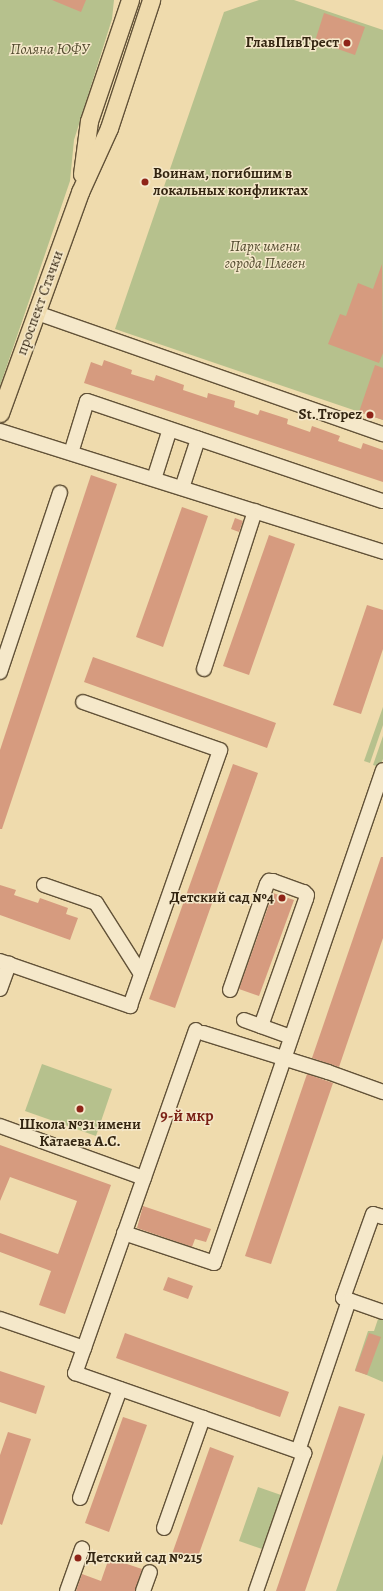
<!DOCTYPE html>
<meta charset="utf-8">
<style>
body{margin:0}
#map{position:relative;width:383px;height:1591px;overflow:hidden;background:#efdbad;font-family:Alegreya,serif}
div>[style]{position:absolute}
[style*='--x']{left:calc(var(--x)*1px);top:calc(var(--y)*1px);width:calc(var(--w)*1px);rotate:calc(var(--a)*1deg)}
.green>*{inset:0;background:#b6c18d}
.building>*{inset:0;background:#d69b7f}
.roads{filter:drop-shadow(1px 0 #625238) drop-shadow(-1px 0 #625238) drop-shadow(0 1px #625238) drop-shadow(0 -1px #625238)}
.minor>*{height:14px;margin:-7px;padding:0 7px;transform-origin:7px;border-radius:7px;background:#f5e8ca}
.major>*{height:17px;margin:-8.5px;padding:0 8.5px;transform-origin:8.5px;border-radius:8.5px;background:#efdbad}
.dots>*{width:11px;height:11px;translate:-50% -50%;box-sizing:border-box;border:2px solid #f5e8ca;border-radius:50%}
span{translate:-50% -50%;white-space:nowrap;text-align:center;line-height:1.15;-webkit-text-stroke:3px #f5e8ca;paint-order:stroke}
.poi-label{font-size:15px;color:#332511;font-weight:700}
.right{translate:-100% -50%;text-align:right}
.left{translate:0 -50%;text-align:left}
.park-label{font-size:15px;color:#544c30;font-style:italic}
.street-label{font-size:15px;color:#332511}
.neighbourhood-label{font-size:16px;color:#7a1f14;font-weight:700}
</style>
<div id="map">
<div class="green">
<div style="clip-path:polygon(0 0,114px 0,112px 19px,74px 140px,70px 181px,0 386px)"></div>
<div style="clip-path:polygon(259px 0,294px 0,383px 30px,383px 420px,115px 329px,224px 12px)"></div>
<div style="clip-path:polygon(383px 707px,383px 725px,370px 763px,364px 761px)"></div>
<div style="clip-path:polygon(383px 736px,383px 759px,380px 767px,373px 765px)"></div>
<div style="clip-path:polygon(42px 1064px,112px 1089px,96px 1136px,25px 1111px)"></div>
<div style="clip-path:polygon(381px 1310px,383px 1311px,383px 1382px,355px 1370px,368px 1331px,374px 1331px)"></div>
<div style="clip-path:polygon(383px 1454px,383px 1591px,336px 1591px,381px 1461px)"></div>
<div style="clip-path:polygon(258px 1487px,281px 1495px,262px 1549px,239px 1541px)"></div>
</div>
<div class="building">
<div style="clip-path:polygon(52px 0,86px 0,81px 12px)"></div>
<div style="clip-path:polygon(324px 13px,365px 27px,355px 55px,315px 41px)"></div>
<div style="clip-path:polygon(382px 264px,383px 353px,379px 363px,328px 344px,340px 314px,346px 316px,358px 283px,373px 289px)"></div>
<div style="clip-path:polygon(104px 360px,132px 370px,131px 374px,154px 381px,156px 375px,184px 385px,183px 390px,207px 398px,208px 393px,235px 401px,234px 407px,258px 415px,260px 410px,288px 419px,287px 424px,310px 432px,312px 426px,340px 436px,338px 441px,361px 449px,363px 443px,383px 450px,383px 482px,84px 383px,91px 362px,102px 366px)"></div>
<div style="clip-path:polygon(375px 365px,383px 368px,383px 420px,359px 412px)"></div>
<div style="clip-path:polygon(91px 475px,117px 484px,2px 829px,0 829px,0 750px)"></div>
<div style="clip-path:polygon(182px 507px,208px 516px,163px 647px,136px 637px)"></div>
<div style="clip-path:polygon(235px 518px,243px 521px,239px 532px,231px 529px)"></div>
<div style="clip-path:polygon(269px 535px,295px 544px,249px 675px,223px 666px)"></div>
<div style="clip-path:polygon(367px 605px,383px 610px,383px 649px,361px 714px,333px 705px)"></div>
<div style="clip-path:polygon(93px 657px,276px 723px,267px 748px,84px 682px)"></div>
<div style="clip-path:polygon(233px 764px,258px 773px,175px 1008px,149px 999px)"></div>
<div style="clip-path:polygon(381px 857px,383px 857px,383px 938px,339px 1067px,312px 1058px)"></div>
<div style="clip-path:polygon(0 885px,16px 890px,14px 895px,38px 903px,40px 898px,68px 908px,66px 914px,78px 918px,70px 940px,0 915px)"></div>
<div style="clip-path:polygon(273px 893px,294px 900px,259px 996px,239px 989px)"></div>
<div style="clip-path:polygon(307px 1074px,333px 1083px,271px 1264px,245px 1256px)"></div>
<div style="clip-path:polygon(0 1145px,111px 1185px,65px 1314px,39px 1305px,51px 1271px,0 1252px,0 1233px,58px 1254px,77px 1201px,10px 1177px,0 1201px)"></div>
<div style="clip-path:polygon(143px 1206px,211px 1229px,206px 1242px,195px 1239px,192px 1247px,137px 1228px)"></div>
<div style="clip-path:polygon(168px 1277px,193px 1286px,188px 1299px,163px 1290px)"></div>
<div style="clip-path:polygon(125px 1333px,289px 1392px,280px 1417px,116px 1358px)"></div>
<div style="clip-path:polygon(369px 1333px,381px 1337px,367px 1375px,355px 1371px)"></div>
<div style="clip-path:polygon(0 1371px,45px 1386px,36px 1414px,0 1402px)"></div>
<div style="clip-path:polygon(339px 1406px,365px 1414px,305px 1591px,276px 1591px)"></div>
<div style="clip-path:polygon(123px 1417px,147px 1425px,109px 1532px,85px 1523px)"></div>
<div style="clip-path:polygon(8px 1432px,31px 1439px,2px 1525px,0 1524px,0 1455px)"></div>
<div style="clip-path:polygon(210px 1447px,234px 1456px,196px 1562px,172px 1554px)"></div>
<div style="clip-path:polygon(109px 1558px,142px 1569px,135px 1591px,76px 1591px,82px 1574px,101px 1581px)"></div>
</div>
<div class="roads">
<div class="minor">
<div style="--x:37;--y:313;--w:367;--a:19.3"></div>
<div style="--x:0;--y:431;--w:402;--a:17.5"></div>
<div style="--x:71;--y:453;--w:54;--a:-72.9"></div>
<div style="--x:87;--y:401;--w:312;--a:18.7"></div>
<div style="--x:154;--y:479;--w:52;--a:-72.3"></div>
<div style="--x:182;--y:488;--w:52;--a:-71.9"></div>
<div style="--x:204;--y:669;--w:166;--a:-72.1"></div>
<div style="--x:0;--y:672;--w:189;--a:-71.5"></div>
<div style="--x:44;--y:885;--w:55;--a:19.1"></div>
<div style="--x:96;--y:903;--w:84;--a:57.6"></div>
<div style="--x:0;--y:961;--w:138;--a:19.1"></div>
<div style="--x:130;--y:1006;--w:271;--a:-70.6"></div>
<div style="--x:220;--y:750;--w:145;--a:-160.7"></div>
<div style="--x:0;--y:989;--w:27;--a:-70"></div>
<div style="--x:230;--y:990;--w:112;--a:-70.8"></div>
<div style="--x:267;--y:884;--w:4;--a:-56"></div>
<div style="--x:269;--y:881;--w:4;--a:0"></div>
<div style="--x:273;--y:881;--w:33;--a:20"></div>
<div style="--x:304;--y:892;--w:4;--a:45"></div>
<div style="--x:307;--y:895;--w:4;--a:104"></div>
<div style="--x:306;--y:899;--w:135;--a:109.5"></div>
<div style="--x:244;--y:1020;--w:50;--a:19.9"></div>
<div style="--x:196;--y:1030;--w:364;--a:109.4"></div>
<div style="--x:75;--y:1373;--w:243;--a:19.3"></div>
<div style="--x:304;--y:1453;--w:146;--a:109.2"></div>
<div style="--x:203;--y:1033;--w:131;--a:17.3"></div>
<div style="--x:328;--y:1072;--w:59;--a:20"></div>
<div style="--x:0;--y:1126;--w:153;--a:19.9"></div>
<div style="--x:383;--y:1217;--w:10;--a:-163"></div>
<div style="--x:373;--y:1214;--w:89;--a:109.7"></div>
<div style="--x:343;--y:1298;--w:42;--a:19.3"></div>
<div style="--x:124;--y:1233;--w:95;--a:18.4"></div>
<div style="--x:214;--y:1263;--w:521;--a:-71.08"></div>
<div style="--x:0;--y:1319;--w:89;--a:19"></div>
<div style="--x:298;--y:1451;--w:159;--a:-71.3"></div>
<div style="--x:80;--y:1498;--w:116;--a:-69.8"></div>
<div style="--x:164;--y:1528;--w:117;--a:-70.5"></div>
<div style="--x:67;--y:1591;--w:45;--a:-70.3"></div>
<div style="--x:143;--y:1591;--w:20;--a:-70"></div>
</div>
<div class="major">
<div style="--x:82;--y:174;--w:53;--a:-82.5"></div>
<div style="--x:89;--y:121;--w:128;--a:-71.3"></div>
<div style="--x:0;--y:413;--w:235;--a:-70.1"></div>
<div style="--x:80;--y:192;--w:70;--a:-65.6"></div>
<div style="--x:109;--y:128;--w:135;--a:-71.8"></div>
</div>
</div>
<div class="dots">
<div style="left:347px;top:43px;background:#8f2418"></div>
<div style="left:145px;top:182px;background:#8f2418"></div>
<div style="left:370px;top:415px;background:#8f2418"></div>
<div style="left:282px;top:898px;background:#8f2418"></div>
<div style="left:80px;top:1109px;background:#8f2418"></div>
<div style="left:78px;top:1558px;background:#8f2418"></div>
</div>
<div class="poi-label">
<span class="right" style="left:339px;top:43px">ГлавПивТрест</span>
<span class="left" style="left:153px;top:182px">Воинам, погибшим в<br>локальных конфликтах</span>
<span class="right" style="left:362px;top:415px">St. Tropez</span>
<span class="right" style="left:274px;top:898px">Детский сад №4</span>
<span style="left:80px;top:1133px">Школа №31 имени<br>Катаева А.С.</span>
<span class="left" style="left:86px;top:1558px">Детский сад №215</span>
</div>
<div class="park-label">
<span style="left:50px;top:50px">Поляна ЮФУ</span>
<span style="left:265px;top:255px">Парк имени<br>города Плевен</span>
</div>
<div class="street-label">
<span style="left:40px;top:303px;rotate:-70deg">проспект Стачки</span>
</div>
<div class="neighbourhood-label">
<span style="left:187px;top:1116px">9-й мкр</span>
</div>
</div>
